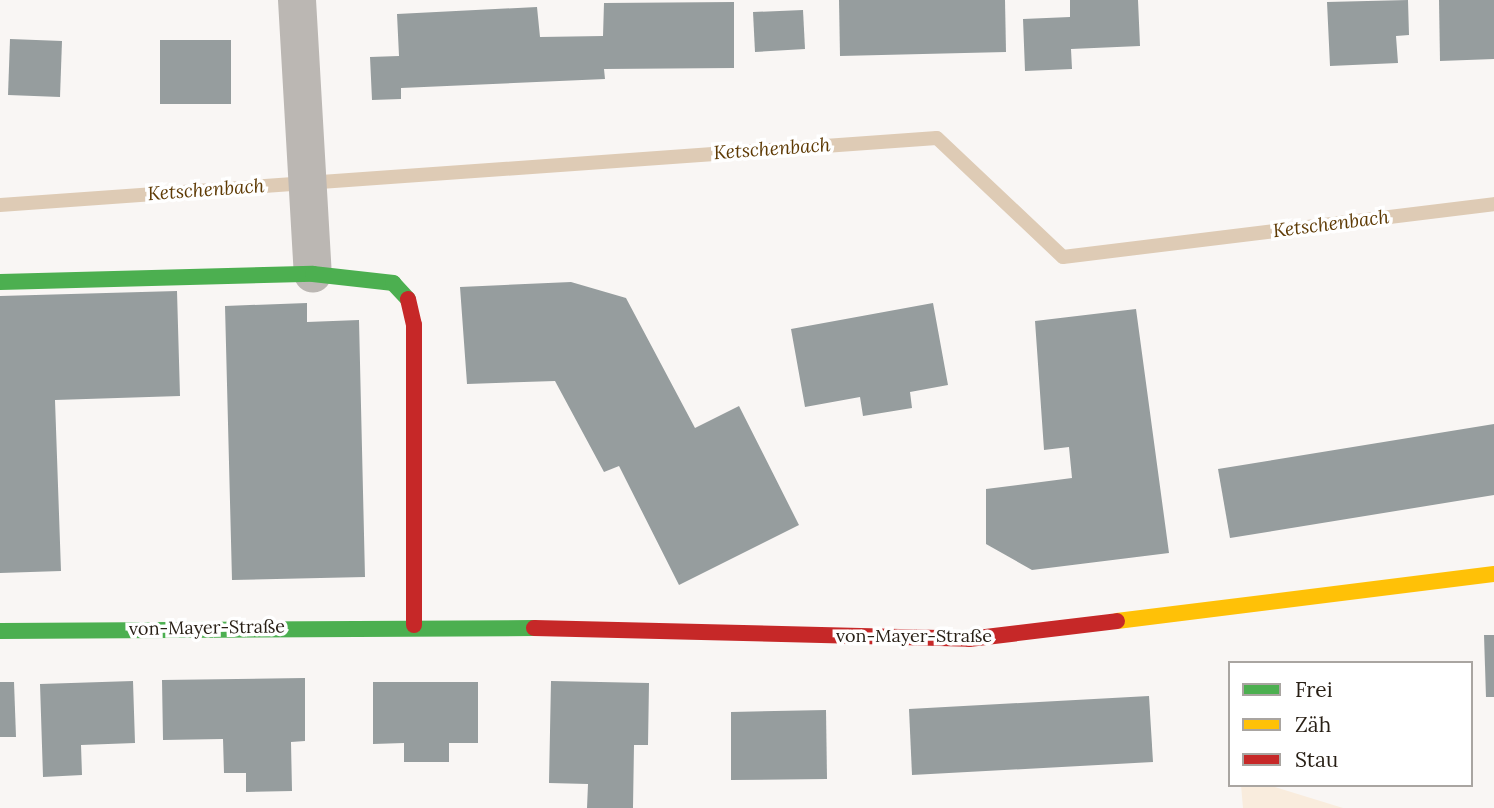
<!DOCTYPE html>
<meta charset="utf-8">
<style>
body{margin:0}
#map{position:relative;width:1494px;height:808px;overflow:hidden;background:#f9f6f4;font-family:Lora,serif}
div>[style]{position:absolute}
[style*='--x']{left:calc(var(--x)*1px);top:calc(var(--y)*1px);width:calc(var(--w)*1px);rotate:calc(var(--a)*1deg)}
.green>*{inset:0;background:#f9ecdd}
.stream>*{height:14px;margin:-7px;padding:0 7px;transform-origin:7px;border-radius:7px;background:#decbb5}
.building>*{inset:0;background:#969d9e}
.street>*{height:38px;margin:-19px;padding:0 19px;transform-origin:19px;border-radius:19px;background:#bbb7b3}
.fast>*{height:16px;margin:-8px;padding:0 8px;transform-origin:8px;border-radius:8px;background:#4caf50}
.slow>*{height:16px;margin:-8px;padding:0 8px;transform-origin:8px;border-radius:8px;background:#ffc107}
.jam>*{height:16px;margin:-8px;padding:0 8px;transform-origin:8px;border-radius:8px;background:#c62828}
span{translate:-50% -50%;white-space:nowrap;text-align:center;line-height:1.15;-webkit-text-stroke:7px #fff;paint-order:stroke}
.street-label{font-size:18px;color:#281f15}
.water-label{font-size:19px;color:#5e3a04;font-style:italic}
.legend{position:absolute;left:1228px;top:661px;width:245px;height:126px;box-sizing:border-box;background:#fff;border:2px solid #a9a5a1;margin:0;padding:9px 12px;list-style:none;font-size:21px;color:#281f15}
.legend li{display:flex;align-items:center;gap:14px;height:35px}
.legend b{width:35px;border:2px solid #a9a5a1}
</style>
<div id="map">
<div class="green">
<div style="clip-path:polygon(1241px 785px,1268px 785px,1343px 808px,1243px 808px)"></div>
</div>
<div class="stream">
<div style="--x:0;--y:205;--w:939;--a:-4.09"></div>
<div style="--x:937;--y:138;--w:173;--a:43.4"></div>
<div style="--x:1063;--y:257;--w:434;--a:-7"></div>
</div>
<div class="building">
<div style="clip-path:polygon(839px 0,1005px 0,1006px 52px,840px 56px)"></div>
<div style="clip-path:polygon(1070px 0,1138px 0,1140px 46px,1071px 49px,1072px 69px,1025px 71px,1023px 19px,1070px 17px)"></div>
<div style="clip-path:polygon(1408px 0,1409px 35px,1396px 36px,1398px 63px,1330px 66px,1327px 2px)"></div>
<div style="clip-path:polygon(1439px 0,1494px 0,1494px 59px,1440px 61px)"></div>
<div style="clip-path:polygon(734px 2px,734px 68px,604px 69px,605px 79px,401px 88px,401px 99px,372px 100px,370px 57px,399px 56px,397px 14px,537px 7px,540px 37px,603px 36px,604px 3px)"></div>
<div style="clip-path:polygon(803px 10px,805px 49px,755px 52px,753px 12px)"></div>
<div style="clip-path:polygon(10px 39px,62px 41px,60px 97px,8px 95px)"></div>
<div style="clip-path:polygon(160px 40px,231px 40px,231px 104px,160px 104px)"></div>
<div style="clip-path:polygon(571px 282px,626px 298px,695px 428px,739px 406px,799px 525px,679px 585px,619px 466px,604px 472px,555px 381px,467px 384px,460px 287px)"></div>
<div style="clip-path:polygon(177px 291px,180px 396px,55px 400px,61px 571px,0 573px,0 296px)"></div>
<div style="clip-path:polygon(307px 303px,307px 322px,359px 320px,365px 577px,232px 580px,225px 306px)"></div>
<div style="clip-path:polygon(933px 303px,948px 385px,910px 392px,912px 408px,863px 416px,860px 397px,805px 407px,791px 329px)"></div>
<div style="clip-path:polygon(1136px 309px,1169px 553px,1032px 570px,986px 544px,986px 489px,1072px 478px,1069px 447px,1044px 450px,1035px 321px)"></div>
<div style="clip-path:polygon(1494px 424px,1494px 495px,1230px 538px,1218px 469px)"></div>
<div style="clip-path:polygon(1484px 635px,1494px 635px,1494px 697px,1486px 697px)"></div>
<div style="clip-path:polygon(305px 678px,305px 741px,291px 742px,292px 791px,246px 792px,246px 773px,224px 773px,223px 739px,163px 740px,162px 680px)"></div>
<div style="clip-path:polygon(133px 681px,135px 743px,81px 745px,82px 775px,43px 777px,40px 684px)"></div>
<div style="clip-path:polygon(551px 681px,649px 683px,648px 745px,634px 745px,633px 808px,587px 808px,588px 784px,549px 783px)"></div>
<div style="clip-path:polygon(0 682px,14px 682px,16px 737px,0 737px)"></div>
<div style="clip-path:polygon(373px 682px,478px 682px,478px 743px,449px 743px,449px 762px,404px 762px,404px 743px,373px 744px)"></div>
<div style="clip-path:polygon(1149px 696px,1153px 762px,912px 775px,909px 709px)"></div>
<div style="clip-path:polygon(826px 710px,827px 779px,731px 780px,731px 712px)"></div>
</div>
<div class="street">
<div style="--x:297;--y:0;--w:274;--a:86.7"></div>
</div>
<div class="fast">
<div style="--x:0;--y:282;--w:313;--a:-1.5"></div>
<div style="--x:313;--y:274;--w:81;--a:6.4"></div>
<div style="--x:393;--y:283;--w:22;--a:47"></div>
<div style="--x:0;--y:631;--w:534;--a:-0.32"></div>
</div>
<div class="slow">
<div style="--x:1117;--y:621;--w:380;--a:-7.1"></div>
</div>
<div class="jam">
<div style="--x:408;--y:299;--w:27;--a:77"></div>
<div style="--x:414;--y:325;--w:300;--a:90"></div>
<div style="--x:534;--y:628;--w:435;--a:1.4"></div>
<div style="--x:969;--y:639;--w:149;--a:-6.9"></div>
</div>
<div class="street-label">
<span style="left:207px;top:628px;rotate:-1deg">von-Mayer-Straße</span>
<span style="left:914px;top:636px">von-Mayer-Straße</span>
</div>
<div class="water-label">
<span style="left:772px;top:149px;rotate:-4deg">Ketschenbach</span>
<span style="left:206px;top:190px;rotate:-4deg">Ketschenbach</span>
<span style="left:1331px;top:224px;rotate:-7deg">Ketschenbach</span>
</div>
<ul class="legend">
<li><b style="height:9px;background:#4caf50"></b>Frei</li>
<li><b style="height:9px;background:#ffc107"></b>Zäh</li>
<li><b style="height:9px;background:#c62828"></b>Stau</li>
</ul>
</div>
